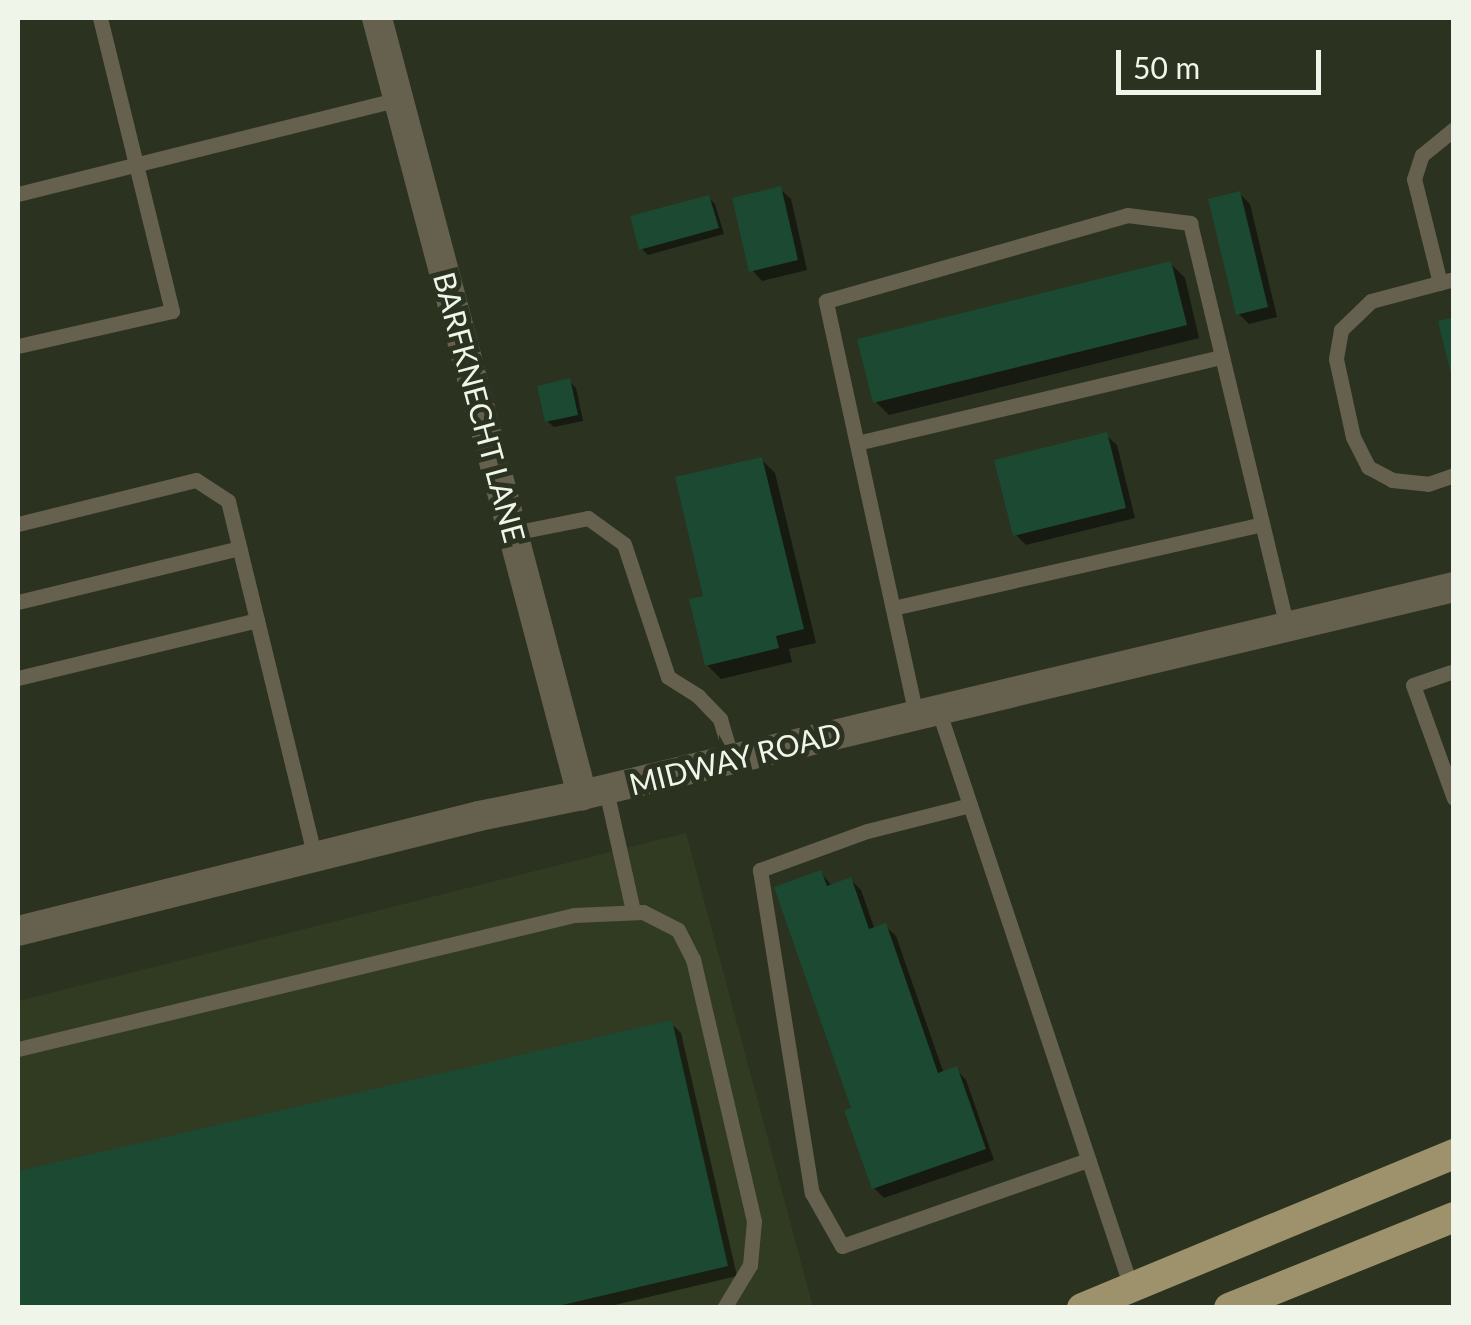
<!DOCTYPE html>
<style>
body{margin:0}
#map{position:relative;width:1471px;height:1325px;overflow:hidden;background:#2b3220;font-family:Lato,sans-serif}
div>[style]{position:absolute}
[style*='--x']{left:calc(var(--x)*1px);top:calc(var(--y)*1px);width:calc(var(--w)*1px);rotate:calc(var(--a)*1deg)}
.built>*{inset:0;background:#313b22}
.shadow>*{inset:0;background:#0007}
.building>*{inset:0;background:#1b4931}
.lane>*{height:15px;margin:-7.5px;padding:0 7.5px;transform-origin:7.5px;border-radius:7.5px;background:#66614e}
.street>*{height:30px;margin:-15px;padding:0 15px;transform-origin:15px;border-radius:15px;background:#66614e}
.primary>*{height:30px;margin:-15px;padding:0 15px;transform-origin:15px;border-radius:15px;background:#9d926b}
span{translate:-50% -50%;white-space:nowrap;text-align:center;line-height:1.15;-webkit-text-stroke:10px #2b3220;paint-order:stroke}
.street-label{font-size:30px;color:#f0f5e9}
.frame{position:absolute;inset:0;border:20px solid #f0f5e9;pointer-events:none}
.scale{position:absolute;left:1116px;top:50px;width:205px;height:45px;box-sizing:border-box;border:5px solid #f0f5e9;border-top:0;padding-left:12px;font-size:30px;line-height:35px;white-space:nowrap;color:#f0f5e9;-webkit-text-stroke:8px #2b3220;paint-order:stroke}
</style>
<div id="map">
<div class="built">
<div style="clip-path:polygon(686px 833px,813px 1307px,18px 1308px,18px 1001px)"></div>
</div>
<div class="shadow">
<div style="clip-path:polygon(780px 189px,791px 199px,807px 270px,762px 281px,752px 270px)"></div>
<div style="clip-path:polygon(1240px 194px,1250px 204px,1277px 317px,1249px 324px,1238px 313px)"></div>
<div style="clip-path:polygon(708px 197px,715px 204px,724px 234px,648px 255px,641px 248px)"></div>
<div style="clip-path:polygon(1171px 264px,1185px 278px,1199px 338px,889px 415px,875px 401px)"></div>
<div style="clip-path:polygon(569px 381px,576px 388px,583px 421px,554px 427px,547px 421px)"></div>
<div style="clip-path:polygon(1106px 435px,1117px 445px,1135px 518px,1026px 545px,1015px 534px)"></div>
<div style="clip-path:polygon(761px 459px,775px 473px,816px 643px,789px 649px,792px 662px,721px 679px,707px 665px)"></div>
<div style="clip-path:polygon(821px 873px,832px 886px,851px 880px,861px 890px,875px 930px,885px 926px,896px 936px,944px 1074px,956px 1069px,966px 1080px,994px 1160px,884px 1198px,874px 1188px,854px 1109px)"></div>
<div style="clip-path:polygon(671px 1023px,681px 1033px,737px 1276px,602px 1308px,18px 1308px,18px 1174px)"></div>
</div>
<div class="building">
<div style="clip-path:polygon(781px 186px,798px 260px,749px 272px,732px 198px)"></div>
<div style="clip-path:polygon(1240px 191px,1268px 307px,1236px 315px,1208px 199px)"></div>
<div style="clip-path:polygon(709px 195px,719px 228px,639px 250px,630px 216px)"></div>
<div style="clip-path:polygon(1171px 261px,1187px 325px,873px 403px,857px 339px)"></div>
<div style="clip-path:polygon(1454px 317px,1454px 378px,1452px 379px,1438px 321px)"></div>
<div style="clip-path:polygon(570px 378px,578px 415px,545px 422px,537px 386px)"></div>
<div style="clip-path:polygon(1107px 432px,1126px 508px,1013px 536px,994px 460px)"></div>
<div style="clip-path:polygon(762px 457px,804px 629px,776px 636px,779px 648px,705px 666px,689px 599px,703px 596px,675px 477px)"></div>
<div style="clip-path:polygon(821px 870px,827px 886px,851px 877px,869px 929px,886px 923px,938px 1073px,957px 1066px,986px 1149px,872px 1189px,844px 1110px,851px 1108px,774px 887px)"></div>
<div style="clip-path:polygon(672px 1020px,728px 1266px,550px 1308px,18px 1308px,18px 1171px)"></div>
</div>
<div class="lane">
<div style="--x:18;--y:194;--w:393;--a:-14"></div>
<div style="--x:1454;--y:279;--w:86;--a:165.2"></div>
<div style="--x:1371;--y:301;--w:42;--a:136"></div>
<div style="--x:1341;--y:330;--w:29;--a:100"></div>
<div style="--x:1336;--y:359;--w:80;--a:77.7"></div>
<div style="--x:1353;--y:437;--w:34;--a:63"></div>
<div style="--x:1368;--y:467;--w:27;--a:28"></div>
<div style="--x:1392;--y:480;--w:36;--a:6"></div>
<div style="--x:1428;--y:484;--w:28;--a:-19"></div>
<div style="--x:1440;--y:283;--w:107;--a:-104"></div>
<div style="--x:1414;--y:179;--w:25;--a:-72"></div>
<div style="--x:1422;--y:155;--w:41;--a:-39.1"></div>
<div style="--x:18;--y:346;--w:158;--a:-12.8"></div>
<div style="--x:172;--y:311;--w:302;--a:-103.8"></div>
<div style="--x:857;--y:443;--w:375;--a:-13.3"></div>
<div style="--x:18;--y:524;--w:183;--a:-13.9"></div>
<div style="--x:196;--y:480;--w:38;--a:33"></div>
<div style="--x:228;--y:501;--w:366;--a:76.3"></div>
<div style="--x:513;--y:533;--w:76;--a:-11.3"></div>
<div style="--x:588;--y:518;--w:44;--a:35.8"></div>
<div style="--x:624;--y:544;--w:140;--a:71.7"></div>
<div style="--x:668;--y:677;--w:36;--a:32"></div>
<div style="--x:698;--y:696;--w:32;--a:46"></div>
<div style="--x:720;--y:719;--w:42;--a:73.3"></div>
<div style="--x:18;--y:602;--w:228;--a:-13.7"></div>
<div style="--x:893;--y:608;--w:378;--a:-12.8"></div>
<div style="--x:1454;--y:671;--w:43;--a:161.1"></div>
<div style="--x:1413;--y:685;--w:120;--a:70.1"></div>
<div style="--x:18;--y:678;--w:246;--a:-13.6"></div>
<div style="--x:938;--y:709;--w:609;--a:71.54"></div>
<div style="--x:916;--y:715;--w:424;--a:-102.3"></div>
<div style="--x:826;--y:301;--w:313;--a:-15.9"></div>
<div style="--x:1127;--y:215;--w:64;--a:7.2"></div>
<div style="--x:1190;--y:223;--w:415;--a:76.5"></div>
<div style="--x:606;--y:790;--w:124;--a:77.4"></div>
<div style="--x:970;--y:805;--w:106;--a:165.8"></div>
<div style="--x:867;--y:831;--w:114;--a:160"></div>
<div style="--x:760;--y:870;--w:327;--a:80.9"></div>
<div style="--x:812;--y:1193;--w:61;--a:60.5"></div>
<div style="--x:842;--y:1246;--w:261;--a:-19.3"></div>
<div style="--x:18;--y:1049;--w:572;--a:-13.55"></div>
<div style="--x:574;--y:915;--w:69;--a:-2.5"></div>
<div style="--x:643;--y:912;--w:39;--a:27"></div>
<div style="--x:678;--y:930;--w:33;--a:63"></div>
<div style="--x:693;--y:959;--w:269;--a:76.9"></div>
<div style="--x:754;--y:1221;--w:44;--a:95.2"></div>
<div style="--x:750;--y:1265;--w:50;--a:121.2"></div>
</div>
<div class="street">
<div style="--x:377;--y:18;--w:804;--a:75.22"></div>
<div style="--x:18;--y:931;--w:475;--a:-14"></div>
<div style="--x:479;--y:816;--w:105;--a:-11.5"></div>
<div style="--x:582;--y:795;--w:896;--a:-13.42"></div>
</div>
<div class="primary">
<div style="--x:1082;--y:1308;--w:403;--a:-22.5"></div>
<div style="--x:1229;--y:1308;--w:243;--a:-22"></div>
</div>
<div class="street-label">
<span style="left:480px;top:407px;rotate:75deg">BARFKNECHT LANE</span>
<span style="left:735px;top:758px;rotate:-14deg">MIDWAY ROAD</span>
</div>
<div class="frame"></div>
<div class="scale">50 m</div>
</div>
